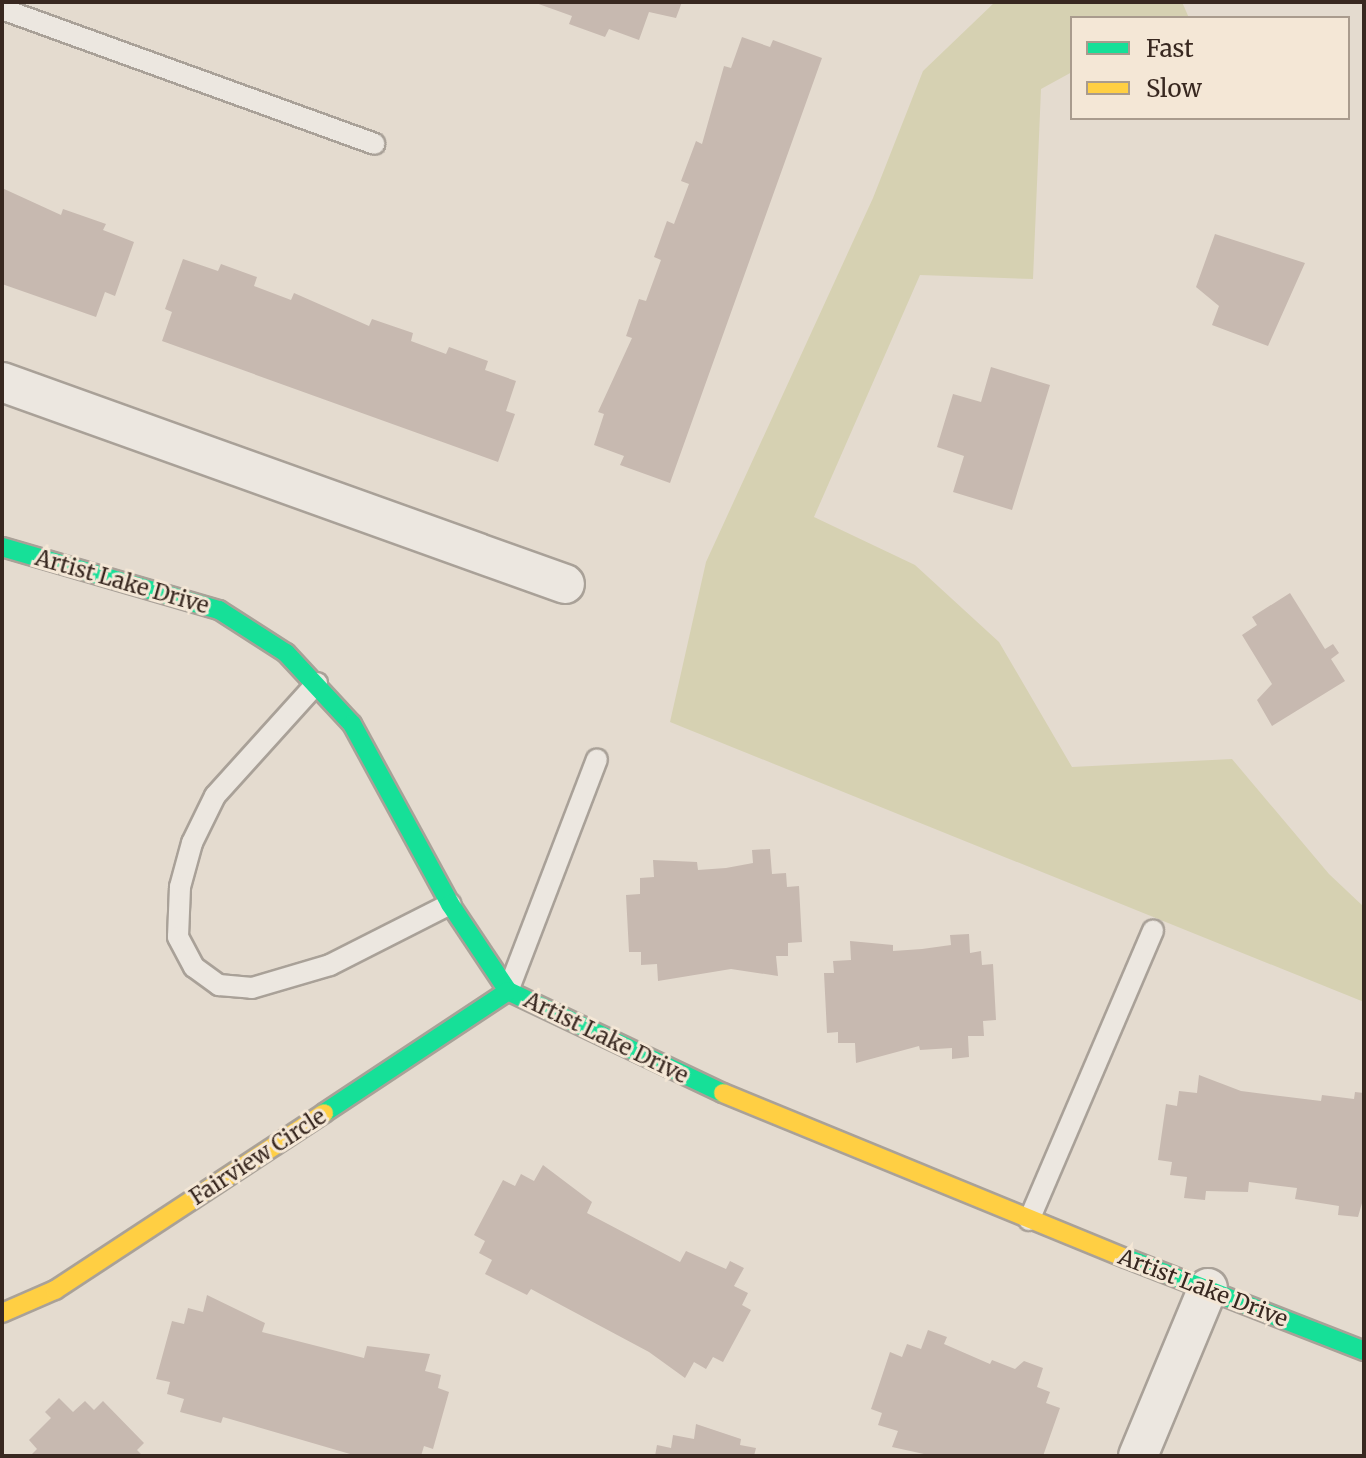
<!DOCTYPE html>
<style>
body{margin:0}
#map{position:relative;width:1366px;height:1458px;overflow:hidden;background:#e4dbcf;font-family:Merriweather,serif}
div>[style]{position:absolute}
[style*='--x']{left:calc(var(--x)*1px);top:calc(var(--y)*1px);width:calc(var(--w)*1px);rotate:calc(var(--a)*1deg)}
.green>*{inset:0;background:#d6d1b2}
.building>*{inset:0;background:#c7b9b0}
.roads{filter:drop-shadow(2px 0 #a9a198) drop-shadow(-2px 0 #a9a198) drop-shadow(0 2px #a9a198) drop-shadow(0 -2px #a9a198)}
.lane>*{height:20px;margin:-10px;padding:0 10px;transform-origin:10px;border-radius:10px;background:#ece7e0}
.street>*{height:38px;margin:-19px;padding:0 19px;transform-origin:19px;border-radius:19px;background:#ece7e0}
.fast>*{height:18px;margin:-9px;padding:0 9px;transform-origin:9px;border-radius:9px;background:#16e098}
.slow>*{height:18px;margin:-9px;padding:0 9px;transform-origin:9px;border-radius:9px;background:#ffcf43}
span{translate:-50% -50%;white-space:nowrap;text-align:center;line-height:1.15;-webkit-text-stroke:6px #f4e7d6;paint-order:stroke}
.street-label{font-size:22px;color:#382820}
.frame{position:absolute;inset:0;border:4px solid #382820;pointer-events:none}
.legend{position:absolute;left:1070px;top:16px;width:280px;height:104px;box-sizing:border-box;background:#f4e7d6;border:2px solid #a99b8d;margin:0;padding:10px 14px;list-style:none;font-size:24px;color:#382820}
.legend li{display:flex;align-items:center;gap:16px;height:40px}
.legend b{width:40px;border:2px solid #a99b8d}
</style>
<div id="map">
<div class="green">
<div style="clip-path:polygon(995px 2px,1182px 2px,1189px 18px,1072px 18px,1072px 72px,1041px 89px,1033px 279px,920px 275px,814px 517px,915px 565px,999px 642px,1072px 767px,1232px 759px,1329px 874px,1364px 907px,1364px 1002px,670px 722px,706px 562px,873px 198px,923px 71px)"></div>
</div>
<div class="building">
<div style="clip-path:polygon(533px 2px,682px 2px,676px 18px,649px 12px,639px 40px,609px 29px,605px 37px,569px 24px,572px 16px)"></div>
<div style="clip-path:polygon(742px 37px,770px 47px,773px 40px,822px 58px,670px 483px,620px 465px,624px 456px,594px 445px,604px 414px,598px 412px,632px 338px,626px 336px,639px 299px,646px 301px,661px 260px,654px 257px,667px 221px,674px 224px,689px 184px,681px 181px,696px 141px,702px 144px,724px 66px,731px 68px)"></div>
<div style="clip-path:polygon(2px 188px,61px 215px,63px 209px,106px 224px,103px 230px,134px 242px,115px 296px,105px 292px,96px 317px,2px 284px)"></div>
<div style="clip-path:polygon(1215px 234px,1305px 263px,1268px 346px,1212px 325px,1219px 306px,1196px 287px)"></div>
<div style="clip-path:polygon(183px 259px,218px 271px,221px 264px,257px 277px,254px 286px,291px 300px,294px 293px,369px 326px,372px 319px,413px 333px,411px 341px,446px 354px,449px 347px,488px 361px,485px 370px,516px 381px,506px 411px,515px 414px,498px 462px,162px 341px,172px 312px,165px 309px)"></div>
<div style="clip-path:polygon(991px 367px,1050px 385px,1012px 510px,953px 492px,964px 456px,937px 447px,953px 394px,981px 402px)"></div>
<div style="clip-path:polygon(1290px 593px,1325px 649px,1333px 644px,1339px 653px,1331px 659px,1345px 681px,1272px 726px,1257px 700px,1272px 684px,1242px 635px,1257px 625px,1252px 617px)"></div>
<div style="clip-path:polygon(770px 849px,772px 874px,786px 873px,787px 887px,799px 886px,802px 942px,788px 943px,788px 956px,776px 956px,778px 976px,731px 969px,658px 981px,657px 964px,641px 965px,641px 952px,629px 952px,626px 895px,640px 894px,640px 878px,654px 877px,653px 860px,697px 862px,698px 870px,726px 868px,753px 863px,752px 850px)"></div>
<div style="clip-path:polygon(969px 934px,970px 953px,981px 951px,982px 965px,993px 964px,996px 1020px,983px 1021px,984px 1036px,968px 1036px,969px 1057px,952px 1059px,952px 1048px,920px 1050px,919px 1046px,856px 1063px,855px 1043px,838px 1043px,838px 1032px,827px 1033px,824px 973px,834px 973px,833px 961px,851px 960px,850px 941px,893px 945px,893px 951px,922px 949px,951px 945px,950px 935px)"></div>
<div style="clip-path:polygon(1199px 1075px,1241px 1091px,1321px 1101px,1322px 1095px,1354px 1099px,1355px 1092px,1364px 1093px,1364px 1196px,1358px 1217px,1338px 1215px,1339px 1206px,1295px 1199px,1297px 1188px,1249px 1182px,1248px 1192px,1206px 1191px,1205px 1200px,1184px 1198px,1187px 1177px,1170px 1175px,1172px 1162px,1158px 1160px,1166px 1104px,1177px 1106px,1179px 1091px,1197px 1093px)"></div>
<div style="clip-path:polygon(543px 1165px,592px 1202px,587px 1213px,680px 1262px,686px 1251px,726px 1269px,730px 1261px,744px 1268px,734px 1286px,748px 1293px,742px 1305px,751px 1310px,723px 1362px,713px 1357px,706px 1369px,694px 1362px,685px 1378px,649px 1352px,531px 1289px,527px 1295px,485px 1274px,492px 1260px,479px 1253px,485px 1241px,474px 1235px,503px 1180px,515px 1186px,521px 1174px,534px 1181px)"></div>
<div style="clip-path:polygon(207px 1295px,265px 1323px,262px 1332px,364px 1358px,367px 1346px,430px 1354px,425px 1371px,441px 1375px,438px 1388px,449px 1392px,433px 1449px,424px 1446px,421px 1456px,357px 1456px,223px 1417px,221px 1423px,180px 1412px,184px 1399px,167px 1394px,170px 1382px,156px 1379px,172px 1321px,184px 1324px,188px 1308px,203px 1312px)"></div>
<div style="clip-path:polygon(928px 1330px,947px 1337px,944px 1344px,990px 1364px,992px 1360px,1015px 1369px,1024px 1361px,1043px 1368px,1037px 1387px,1050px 1392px,1046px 1403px,1060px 1408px,1043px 1456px,933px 1456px,892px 1447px,898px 1431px,878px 1425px,882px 1413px,871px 1409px,890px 1352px,902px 1357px,907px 1344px,921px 1349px)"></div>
<div style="clip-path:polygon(59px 1398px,73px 1412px,85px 1401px,94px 1410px,103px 1401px,144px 1443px,137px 1450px,143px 1456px,30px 1456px,37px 1449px,29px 1440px,51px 1418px,45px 1412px)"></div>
<div style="clip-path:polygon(696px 1424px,741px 1439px,740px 1445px,756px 1448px,754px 1456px,655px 1456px,657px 1445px,671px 1448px,673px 1435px,694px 1439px)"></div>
</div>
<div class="roads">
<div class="lane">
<div style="--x:2;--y:9;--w:396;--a:19.9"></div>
<div style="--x:317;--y:683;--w:152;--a:132.1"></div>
<div style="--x:215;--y:796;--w:52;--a:116.1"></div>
<div style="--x:192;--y:843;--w:46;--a:105.3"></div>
<div style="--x:180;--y:887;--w:50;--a:92.3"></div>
<div style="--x:178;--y:937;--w:34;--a:62"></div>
<div style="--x:194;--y:967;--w:31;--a:36"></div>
<div style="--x:219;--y:985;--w:33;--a:5"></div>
<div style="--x:252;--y:988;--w:81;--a:-16.4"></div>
<div style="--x:330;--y:965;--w:135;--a:-26.9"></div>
<div style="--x:508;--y:991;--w:248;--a:-69"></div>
<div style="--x:1029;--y:1220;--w:315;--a:-66.8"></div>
</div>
<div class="street">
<div style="--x:2;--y:382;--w:598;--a:19.74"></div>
<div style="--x:1138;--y:1456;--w:182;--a:-67.4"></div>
</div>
<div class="fast">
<div style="--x:2;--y:547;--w:226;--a:16.2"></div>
<div style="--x:219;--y:610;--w:80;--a:32.7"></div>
<div style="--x:286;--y:653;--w:97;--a:47.1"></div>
<div style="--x:352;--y:724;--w:205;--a:61.4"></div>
<div style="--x:450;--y:904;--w:105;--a:56.3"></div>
<div style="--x:508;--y:991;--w:238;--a:25.4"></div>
<div style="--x:324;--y:1113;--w:221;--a:-33.5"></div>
<div style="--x:1126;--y:1258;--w:256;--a:21.3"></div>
</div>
<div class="slow">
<div style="--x:723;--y:1093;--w:435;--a:22.3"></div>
<div style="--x:2;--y:1313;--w:58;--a:-23.5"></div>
<div style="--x:55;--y:1290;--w:322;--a:-33.3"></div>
</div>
</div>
<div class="street-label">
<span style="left:122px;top:582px;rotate:16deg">Artist Lake Drive</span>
<span style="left:606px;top:1038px;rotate:26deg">Artist Lake Drive</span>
<span style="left:258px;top:1157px;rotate:-33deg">Fairview Circle</span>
<span style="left:1203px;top:1288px;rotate:21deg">Artist Lake Drive</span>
</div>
<div class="frame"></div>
<ul class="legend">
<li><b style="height:10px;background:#16e098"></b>Fast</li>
<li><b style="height:10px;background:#ffcf43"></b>Slow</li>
</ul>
</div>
